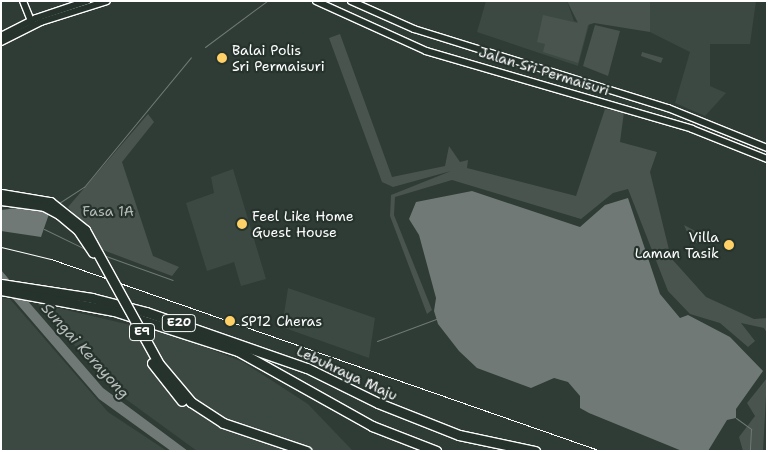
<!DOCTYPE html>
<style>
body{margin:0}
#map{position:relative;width:768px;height:452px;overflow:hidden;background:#2f3b35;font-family:"Shantell Sans",sans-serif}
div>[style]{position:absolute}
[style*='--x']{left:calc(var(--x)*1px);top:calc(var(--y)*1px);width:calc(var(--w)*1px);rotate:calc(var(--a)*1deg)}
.built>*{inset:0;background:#3c4842}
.green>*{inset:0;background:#4a544f}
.water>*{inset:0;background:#707975}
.stream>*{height:1px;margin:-0.5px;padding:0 0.5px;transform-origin:0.5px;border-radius:0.5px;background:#707975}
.roads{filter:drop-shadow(1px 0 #fff) drop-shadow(-1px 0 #fff) drop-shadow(0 1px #fff) drop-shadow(0 -1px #fff)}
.secondary>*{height:6px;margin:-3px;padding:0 3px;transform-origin:3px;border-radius:3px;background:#26332d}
.highway>*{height:9px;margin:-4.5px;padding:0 4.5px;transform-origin:4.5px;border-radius:4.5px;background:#26332d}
.tram>*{height:1px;margin:-0.5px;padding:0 0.5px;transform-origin:0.5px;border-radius:0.5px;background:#fff}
.bridges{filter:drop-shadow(1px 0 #fff) drop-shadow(-1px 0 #fff) drop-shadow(0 1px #fff) drop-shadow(0 -1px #fff)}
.highway-bridge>*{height:9px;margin:-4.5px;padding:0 4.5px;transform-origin:4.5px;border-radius:4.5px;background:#26332d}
.dots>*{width:14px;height:14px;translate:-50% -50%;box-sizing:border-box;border:2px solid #26332d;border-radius:50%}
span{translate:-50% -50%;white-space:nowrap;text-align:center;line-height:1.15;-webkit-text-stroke:4.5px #26332d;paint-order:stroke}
.shield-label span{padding:1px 4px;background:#26332d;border:1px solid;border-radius:4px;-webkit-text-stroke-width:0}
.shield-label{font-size:12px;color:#fff;font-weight:700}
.poi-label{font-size:14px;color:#fff}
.left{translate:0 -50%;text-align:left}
.right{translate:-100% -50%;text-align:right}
.street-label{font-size:14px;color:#fff}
.park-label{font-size:14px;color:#b7bbb9}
.water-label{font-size:15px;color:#b8bcba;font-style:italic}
.frame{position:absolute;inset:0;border:2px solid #fff;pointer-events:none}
</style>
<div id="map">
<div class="built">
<div style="clip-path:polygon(486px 1px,567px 1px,574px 21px,589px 25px,578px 66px,477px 32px)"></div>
<div style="clip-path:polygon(650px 1px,756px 1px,750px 44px,710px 44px,710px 86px,726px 93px,705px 116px,675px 103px,690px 52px,650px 32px)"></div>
<div style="clip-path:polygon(233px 169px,266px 279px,241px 286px,234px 262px,207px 271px,186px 203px,214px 193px,211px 177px)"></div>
<div style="clip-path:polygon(288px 288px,375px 318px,369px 358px,282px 327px)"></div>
<div style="clip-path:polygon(1px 298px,10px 299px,108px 412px,167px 451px,1px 451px)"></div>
<div style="clip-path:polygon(37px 303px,177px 336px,243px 362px,308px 404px,353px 451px,197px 451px,116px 392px)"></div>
</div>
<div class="green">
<div style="clip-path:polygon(567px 1px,650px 1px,650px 32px,594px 23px,588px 25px,578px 63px,543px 52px,545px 44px,537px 42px,543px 15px,578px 23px)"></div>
<div style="clip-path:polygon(595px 25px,620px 31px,608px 76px,583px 66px)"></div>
<div style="clip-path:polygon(340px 34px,392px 177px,445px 166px,449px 146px,460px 162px,468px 160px,467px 168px,576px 196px,605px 109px,624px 112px,620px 142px,657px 152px,650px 172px,671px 258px,706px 297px,754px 319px,767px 318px,767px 333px,764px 328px,741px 323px,755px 341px,748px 347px,720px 323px,690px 314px,668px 291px,628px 189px,613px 193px,581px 219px,452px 180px,395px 197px,394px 215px,432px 310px,427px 314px,390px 216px,391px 195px,451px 171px,393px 187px,382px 182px,329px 38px)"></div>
<div style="clip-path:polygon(642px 52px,663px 58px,661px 63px,641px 56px)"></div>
<div style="clip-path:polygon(148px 114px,154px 122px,122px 162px,153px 256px,179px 267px,172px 276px,103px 250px,68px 207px)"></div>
<div style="clip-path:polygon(684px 225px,701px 234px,697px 243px,691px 241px)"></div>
<div style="clip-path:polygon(767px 378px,763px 451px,743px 451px,739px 437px,755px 416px,747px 403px)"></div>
</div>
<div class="water">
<div style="clip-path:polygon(472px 191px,580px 227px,605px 205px,628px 198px,660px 294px,680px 318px,688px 315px,730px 337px,763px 371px,736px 409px,736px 418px,727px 420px,708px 451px,682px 451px,589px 413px,580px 408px,580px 396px,568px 382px,554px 378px,531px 388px,477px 368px,459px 351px,438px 324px,434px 311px,436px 298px,419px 235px,409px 219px,416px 202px)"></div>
<div style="clip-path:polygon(34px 206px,49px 214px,41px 237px,1px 231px,1px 210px)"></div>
<div style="clip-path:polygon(1px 270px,103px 388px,188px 451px,171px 451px,99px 399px,1px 285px)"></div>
</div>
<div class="stream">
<div style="--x:205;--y:47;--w:77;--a:-36.6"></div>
<div style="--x:59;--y:203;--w:30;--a:-33"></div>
<div style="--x:84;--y:187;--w:168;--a:-50.5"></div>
<div style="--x:44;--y:229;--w:46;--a:26"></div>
<div style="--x:103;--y:255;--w:74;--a:19.7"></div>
<div style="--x:377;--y:341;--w:63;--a:-20.4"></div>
<div style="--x:736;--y:418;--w:19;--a:36"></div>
<div style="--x:751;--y:429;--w:22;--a:93"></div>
</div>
<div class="roads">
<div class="secondary">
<div style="--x:23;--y:1;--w:24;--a:68"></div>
<div style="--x:316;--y:1;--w:121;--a:24.4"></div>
<div style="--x:426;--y:51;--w:277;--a:16.3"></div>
<div style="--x:692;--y:129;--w:81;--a:21.8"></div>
<div style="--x:351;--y:1;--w:69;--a:24"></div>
<div style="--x:414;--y:29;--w:266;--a:17.3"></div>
<div style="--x:668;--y:108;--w:107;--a:22"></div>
<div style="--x:1;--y:36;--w:39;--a:-27"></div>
<div style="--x:36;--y:18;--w:54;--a:-18.4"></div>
<div style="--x:1;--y:42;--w:45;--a:-26.6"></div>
<div style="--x:41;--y:22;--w:69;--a:-17.7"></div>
</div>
<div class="highway">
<div style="--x:1;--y:284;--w:92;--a:8.7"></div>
<div style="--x:92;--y:298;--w:56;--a:14.5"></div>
<div style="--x:146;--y:312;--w:170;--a:19.2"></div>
<div style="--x:307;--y:368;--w:79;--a:26.2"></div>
<div style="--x:378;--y:403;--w:87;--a:21.6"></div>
<div style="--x:459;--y:435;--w:78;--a:11.9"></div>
<div style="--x:1;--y:290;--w:115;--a:10.5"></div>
<div style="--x:114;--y:311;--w:130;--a:17.9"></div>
<div style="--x:238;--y:351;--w:154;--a:29.2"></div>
<div style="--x:372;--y:426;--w:69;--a:21.3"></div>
</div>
</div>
<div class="tram">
<div style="--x:1;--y:247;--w:51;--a:13.5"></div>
<div style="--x:51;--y:259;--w:583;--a:19.24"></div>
</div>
<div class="bridges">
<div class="highway-bridge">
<div style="--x:1;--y:194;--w:50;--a:9.3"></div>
<div style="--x:50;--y:202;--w:45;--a:38.7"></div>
<div style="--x:85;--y:230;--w:153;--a:61.1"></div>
<div style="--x:159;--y:364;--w:50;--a:49.9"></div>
<div style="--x:191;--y:402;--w:38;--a:33"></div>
<div style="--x:223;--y:423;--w:88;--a:18.6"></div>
<div style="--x:1;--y:200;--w:43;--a:7.9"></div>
<div style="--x:44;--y:206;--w:17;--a:28"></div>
<div style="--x:59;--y:214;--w:25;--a:40"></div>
<div style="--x:78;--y:230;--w:27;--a:56"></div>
<div style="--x:152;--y:363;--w:48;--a:51.7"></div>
</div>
</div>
<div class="dots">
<div style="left:222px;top:58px;background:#ffd166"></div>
<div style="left:242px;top:224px;background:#ffd166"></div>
<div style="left:729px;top:245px;background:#ffd166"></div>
<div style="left:230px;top:321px;background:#ffd166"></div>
</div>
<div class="shield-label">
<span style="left:179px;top:323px">E20</span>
<span style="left:142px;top:332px">E9</span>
</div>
<div class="poi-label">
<span class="left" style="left:232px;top:58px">Balai Polis<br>Sri Permaisuri</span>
<span class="left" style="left:252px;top:224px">Feel Like Home<br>Guest House</span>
<span class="right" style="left:719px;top:245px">Villa<br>Laman Tasik</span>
<span class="left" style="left:241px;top:321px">SP12 Cheras</span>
</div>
<div class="street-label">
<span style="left:544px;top:71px;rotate:17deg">Jalan Sri Permaisuri</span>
<span style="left:347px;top:373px;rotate:25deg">Lebuhraya Maju</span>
</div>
<div class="park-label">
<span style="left:108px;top:211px">Fasa 1A</span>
</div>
<div class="water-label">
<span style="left:85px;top:351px;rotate:48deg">Sungai Kerayong</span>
</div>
<div class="frame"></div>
</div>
